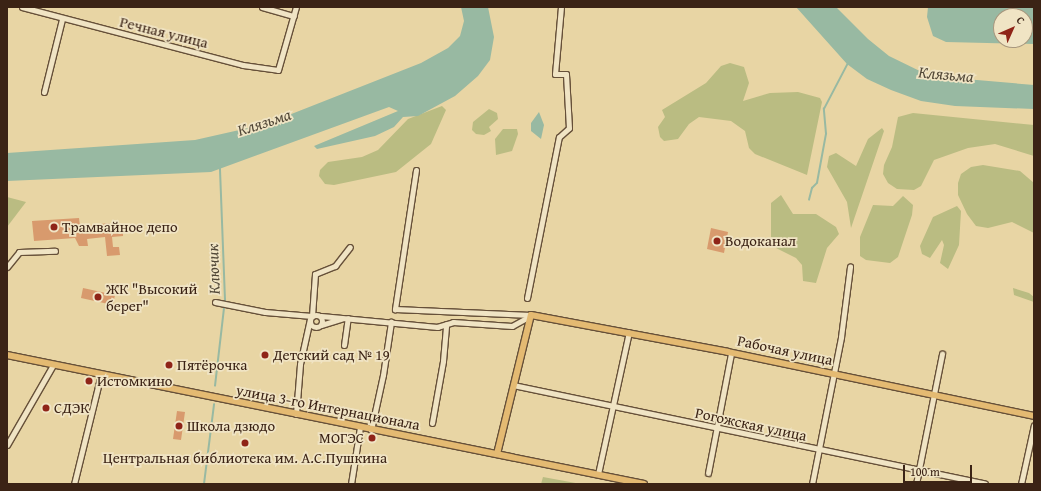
<!DOCTYPE html>
<meta charset="utf-8">
<style>
body{margin:0}
#map{position:relative;width:1041px;height:491px;overflow:hidden;background:#e8d5a4;font-family:"Gentium Book Plus",serif}
div>[style]{position:absolute}
[style*='--x']{left:calc(var(--x)*1px);top:calc(var(--y)*1px);width:calc(var(--w)*1px);rotate:calc(var(--a)*1deg)}
.green>*{inset:0;background:#babc82}
.water>*{inset:0;background:#98b9a2}
.stream>*{height:1.5px;margin:-0.75px;padding:0 0.75px;transform-origin:0.75px;border-radius:0.75px;background:#98b9a2}
.building>*{inset:0;background:#d89a6d}
.roads{filter:drop-shadow(1px 0 #665039) drop-shadow(-1px 0 #665039) drop-shadow(0 1px #665039) drop-shadow(0 -1px #665039)}
.minor>*{height:5px;margin:-2.5px;padding:0 2.5px;transform-origin:2.5px;border-radius:2.5px;background:#f0e4c4}
.minor>.ring{margin:-2.5px;padding:0;box-sizing:content-box;background:none;border:5px solid #f0e4c4;border-radius:50%}
.major>*{height:6px;margin:-3px;padding:0 3px;transform-origin:3px;border-radius:3px;background:#e4ba72}
.dots>*{width:11px;height:11px;translate:-50% -50%;box-sizing:border-box;border:2px solid #f0e4c4;border-radius:50%}
span{translate:-50% -50%;white-space:nowrap;text-align:center;line-height:1.15;-webkit-text-stroke:3.5px #f0e4c4;paint-order:stroke}
.street-label{font-size:15px;color:#3b2315}
.poi-label{font-size:15px;color:#3b2315}
.left{translate:0 -50%;text-align:left}
.right{translate:-100% -50%;text-align:right}
.water-label{font-size:16px;color:#524838;font-style:italic}
.frame{position:absolute;inset:0;border:8px solid #3b2315;pointer-events:none}
.north{position:absolute;left:993px;top:8px;width:40px;height:40px;box-sizing:border-box;background:#f0e4c4;border:1px solid #a8977e;border-radius:50%;rotate:45deg;font-size:11px;font-weight:700;line-height:16px;text-align:center;color:#3b2315}
.north::after{content:'';display:block;margin:auto;width:14px;height:18px;background:#8f2418;clip-path:polygon(50% 0,100% 100%,50% 72%,0 100%)}
.scale{position:absolute;left:903px;top:465px;width:69px;height:18px;box-sizing:border-box;border:2px solid #3b2315;border-top:0;padding-left:5px;font-size:12px;line-height:14px;white-space:nowrap;color:#3b2315;-webkit-text-stroke:3px #f0e4c4;paint-order:stroke}
</style>
<div id="map">
<div class="green">
<div style="clip-path:polygon(730px 63px,744px 67px,749px 83px,743px 101px,770px 93px,798px 92px,820px 98px,822px 102px,807px 175px,755px 154px,749px 148px,745px 131px,731px 121px,699px 117px,689px 124px,678px 139px,664px 141px,660px 137px,658px 127px,665px 117px,662px 110px,706px 83px,721px 66px)"></div>
<div style="clip-path:polygon(442px 106px,446px 110px,431px 144px,396px 172px,334px 185px,325px 184px,319px 176px,320px 170px,328px 162px,362px 157px,378px 150px,408px 119px)"></div>
<div style="clip-path:polygon(489px 109px,497px 113px,498px 119px,489px 127px,491px 131px,484px 135px,476px 134px,472px 130px,473px 122px)"></div>
<div style="clip-path:polygon(913px 113px,1034px 125px,1034px 156px,995px 144px,968px 148px,934px 160px,921px 186px,914px 190px,897px 189px,888px 183px,883px 174px,884px 165px,892px 147px,898px 117px)"></div>
<div style="clip-path:polygon(882px 128px,884px 131px,851px 228px,847px 202px,827px 167px,829px 156px,836px 153px,856px 166px,868px 139px)"></div>
<div style="clip-path:polygon(503px 129px,517px 129px,518px 134px,512px 151px,496px 155px,495px 139px)"></div>
<div style="clip-path:polygon(983px 165px,1020px 171px,1034px 183px,1034px 233px,1012px 222px,988px 228px,976px 226px,967px 214px,958px 195px,958px 183px,961px 174px,971px 167px)"></div>
<div style="clip-path:polygon(781px 195px,793px 214px,816px 214px,836px 227px,839px 234px,827px 248px,816px 283px,803px 281px,802px 265px,796px 258px,776px 248px,771px 240px,771px 203px)"></div>
<div style="clip-path:polygon(903px 196px,913px 205px,912px 215px,898px 257px,890px 263px,866px 260px,860px 256px,860px 237px,873px 205px,893px 206px)"></div>
<div style="clip-path:polygon(7px 197px,26px 202px,7px 227px)"></div>
<div style="clip-path:polygon(957px 206px,961px 211px,959px 245px,948px 269px,940px 263px,944px 245px,942px 240px,930px 258px,922px 254px,920px 246px,933px 217px)"></div>
<div style="clip-path:polygon(1013px 288px,1029px 293px,1034px 297px,1034px 302px,1014px 295px)"></div>
<div style="clip-path:polygon(543px 477px,581px 484px,541px 484px)"></div>
</div>
<div class="water">
<div style="clip-path:polygon(461px 7px,488px 7px,494px 37px,490px 60px,478px 76px,455px 96px,418px 116px,403px 117px,394px 127px,375px 136px,317px 149px,314px 146px,398px 111px,389px 107px,211px 172px,7px 181px,7px 153px,195px 140px,266px 124px,421px 63px,448px 48px,460px 36px,464px 21px)"></div>
<div style="clip-path:polygon(796px 7px,836px 7px,868px 39px,889px 56px,930px 76px,1034px 85px,1034px 109px,955px 106px,921px 101px,891px 90px,867px 79px,847px 64px)"></div>
<div style="clip-path:polygon(evenodd,928px 7px,1034px 7px,1034px 44px,946px 42px,933px 36px,927px 17px,928px 7px,1001px 16px,1025px 16px,1025px 40px,1001px 40px,1001px 16px)"></div>
<div style="clip-path:polygon(539px 112px,544px 125px,541px 139px,531px 131px,531px 123px)"></div>
</div>
<div class="stream">
<div style="--x:809;--y:200;--w:12;--a:-76"></div>
<div style="--x:812;--y:188;--w:7;--a:-45"></div>
<div style="--x:817;--y:183;--w:50;--a:-79.6"></div>
<div style="--x:826;--y:134;--w:25;--a:-95"></div>
<div style="--x:824;--y:109;--w:52;--a:-62.4"></div>
<div style="--x:215;--y:386;--w:87;--a:-83.4"></div>
<div style="--x:225;--y:300;--w:131;--a:-92.2"></div>
<div style="--x:204;--y:484;--w:80;--a:-82.8"></div>
</div>
<div class="building">
<div style="clip-path:polygon(79px 218px,80px 226px,110px 223px,110px 227px,123px 226px,123px 236px,112px 237px,113px 247px,119px 247px,120px 255px,107px 256px,105px 237px,87px 239px,88px 246px,79px 246px,75px 238px,34px 241px,32px 221px)"></div>
<div style="clip-path:polygon(711px 228px,728px 232px,724px 253px,707px 249px)"></div>
<div style="clip-path:polygon(83px 288px,115px 295px,113px 305px,81px 298px)"></div>
<div style="clip-path:polygon(177px 411px,185px 412px,181px 440px,173px 439px)"></div>
</div>
<div class="roads">
<div class="minor">
<div style="--x:22;--y:7;--w:228;--a:14.7"></div>
<div style="--x:243;--y:65;--w:35;--a:8"></div>
<div style="--x:278;--y:70;--w:66;--a:-74.1"></div>
<div style="--x:262;--y:7;--w:33;--a:16"></div>
<div style="--x:44;--y:92;--w:75;--a:-76.1"></div>
<div style="--x:416;--y:170;--w:141;--a:98.6"></div>
<div style="--x:395;--y:309;--w:136;--a:2.5"></div>
<div style="--x:7;--y:267;--w:19;--a:-51"></div>
<div style="--x:19;--y:252;--w:36;--a:-2"></div>
<div style="--x:527;--y:298;--w:164;--a:-78.8"></div>
<div style="--x:559;--y:137;--w:13;--a:-42"></div>
<div style="--x:569;--y:128;--w:54;--a:-93.2"></div>
<div style="--x:566;--y:74;--w:11;--a:180"></div>
<div style="--x:555;--y:74;--w:67;--a:-84.9"></div>
<div style="--x:215;--y:302;--w:51;--a:11.3"></div>
<div style="--x:265;--y:312;--w:47;--a:4.9"></div>
<div style="--x:312;--y:316;--w:42;--a:-85.9"></div>
<div style="--x:315;--y:274;--w:22;--a:-22"></div>
<div style="--x:335;--y:266;--w:24;--a:-52"></div>
<div class="ring" style="left:310px;top:315px;width:7px;height:7px"></div>
<div style="--x:321;--y:316;--w:117;--a:5.4"></div>
<div style="--x:437;--y:327;--w:17;--a:-17"></div>
<div style="--x:453;--y:322;--w:59;--a:3.9"></div>
<div style="--x:512;--y:326;--w:21;--a:-29"></div>
<div style="--x:321;--y:325;--w:21;--a:-17"></div>
<div style="--x:344;--y:345;--w:27;--a:-82"></div>
<div style="--x:513;--y:385;--w:482;--a:11.8"></div>
<div style="--x:296;--y:414;--w:50;--a:-85.4"></div>
<div style="--x:300;--y:364;--w:46;--a:-77.5"></div>
<div style="--x:432;--y:423;--w:63;--a:-79.9"></div>
<div style="--x:443;--y:361;--w:37;--a:-85"></div>
<div style="--x:371;--y:430;--w:56;--a:-77.7"></div>
<div style="--x:383;--y:375;--w:54;--a:-81.4"></div>
<div style="--x:7;--y:445;--w:92;--a:-60.1"></div>
<div style="--x:708;--y:473;--w:122;--a:-79.1"></div>
<div style="--x:598;--y:474;--w:145;--a:-77.7"></div>
<div style="--x:74;--y:484;--w:113;--a:-76.2"></div>
<div style="--x:351;--y:484;--w:58;--a:-81"></div>
<div style="--x:812;--y:484;--w:150;--a:-78.8"></div>
<div style="--x:841;--y:337;--w:71;--a:-82.7"></div>
<div style="--x:916;--y:484;--w:133;--a:-78.7"></div>
<div style="--x:1021;--y:484;--w:60;--a:-77.6"></div>
</div>
<div class="major">
<div style="--x:7;--y:355;--w:650;--a:11.45"></div>
<div style="--x:497;--y:454;--w:143;--a:-76.3"></div>
<div style="--x:531;--y:315;--w:200;--a:10.6"></div>
<div style="--x:728;--y:352;--w:313;--a:11.8"></div>
</div>
</div>
<div class="dots">
<div style="left:54px;top:227px;background:#8f2418"></div>
<div style="left:717px;top:241px;background:#8f2418"></div>
<div style="left:98px;top:297px;background:#8f2418"></div>
<div style="left:265px;top:355px;background:#8f2418"></div>
<div style="left:169px;top:365px;background:#8f2418"></div>
<div style="left:89px;top:381px;background:#8f2418"></div>
<div style="left:46px;top:408px;background:#8f2418"></div>
<div style="left:179px;top:426px;background:#8f2418"></div>
<div style="left:372px;top:438px;background:#8f2418"></div>
<div style="left:245px;top:443px;background:#8f2418"></div>
</div>
<div class="street-label">
<span style="left:164px;top:32px;rotate:14deg">Речная улица</span>
<span style="left:785px;top:350px;rotate:12deg">Рабочая улица</span>
<span style="left:328px;top:407px;rotate:11deg">улица 3-го Интернационала</span>
<span style="left:751px;top:424px;rotate:12deg">Рогожская улица</span>
</div>
<div class="poi-label">
<span class="left" style="left:62px;top:227px">Трамвайное депо</span>
<span class="left" style="left:725px;top:241px">Водоканал</span>
<span class="left" style="left:106px;top:297px">ЖК "Высокий<br>берег"</span>
<span class="left" style="left:273px;top:355px">Детский сад № 19</span>
<span class="left" style="left:177px;top:365px">Пятёрочка</span>
<span class="left" style="left:97px;top:381px">Истомкино</span>
<span class="left" style="left:54px;top:408px">СДЭК</span>
<span class="left" style="left:187px;top:426px">Школа дзюдо</span>
<span class="right" style="left:364px;top:438px">МОГЭС</span>
<span style="left:245px;top:458px">Центральная библиотека им. А.С.Пушкина</span>
</div>
<div class="water-label">
<span style="left:946px;top:74px;rotate:5deg">Клязьма</span>
<span style="left:264px;top:122px;rotate:-18deg">Клязьма</span>
<span style="left:213px;top:269px;rotate:-92deg">Ключик</span>
</div>
<div class="frame"></div>
<div class="north">С</div>
<div class="scale">100 m</div>
</div>
